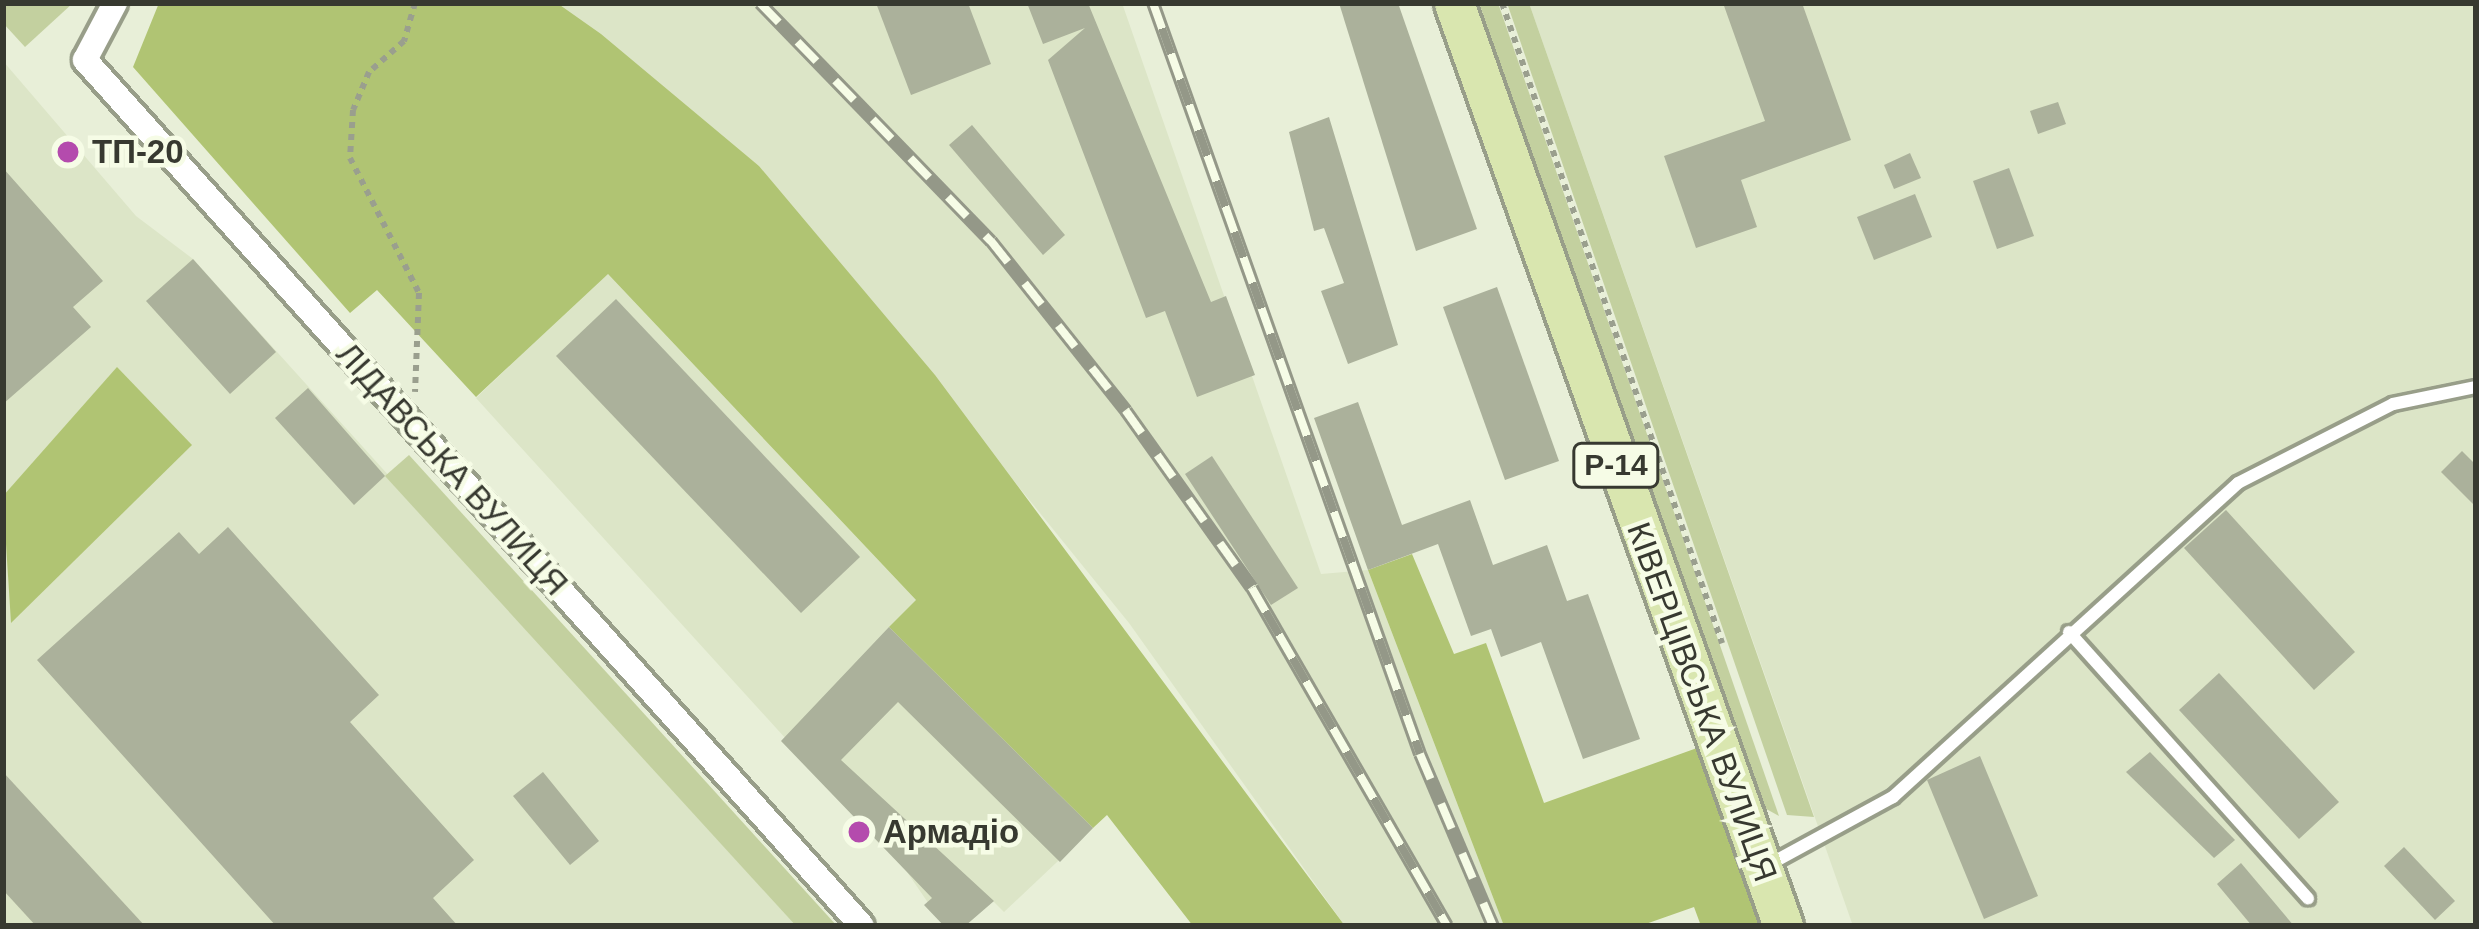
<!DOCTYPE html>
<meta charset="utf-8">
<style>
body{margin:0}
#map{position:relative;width:2479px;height:929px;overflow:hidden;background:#e8efd8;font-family:Helvetica,sans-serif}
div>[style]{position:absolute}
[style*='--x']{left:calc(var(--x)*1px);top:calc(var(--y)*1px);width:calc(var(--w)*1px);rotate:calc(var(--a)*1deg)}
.built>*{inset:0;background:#dce5c7}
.green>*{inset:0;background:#c3d09f}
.forest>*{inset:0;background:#b0c473}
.building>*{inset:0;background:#abb19b}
.path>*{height:6px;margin-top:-3px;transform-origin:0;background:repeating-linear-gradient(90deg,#9a9f8e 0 6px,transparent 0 12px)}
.roads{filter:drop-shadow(3px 0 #989e89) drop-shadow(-3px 0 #989e89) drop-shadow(0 3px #989e89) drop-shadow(0 -3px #989e89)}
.lane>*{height:12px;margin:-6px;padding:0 6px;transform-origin:6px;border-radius:6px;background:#fff}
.street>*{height:24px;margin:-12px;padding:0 12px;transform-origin:12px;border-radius:12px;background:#fff}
.primary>*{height:39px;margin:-19.5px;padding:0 19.5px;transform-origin:19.5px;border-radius:19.5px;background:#d9e6af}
.rail>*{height:14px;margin-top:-7px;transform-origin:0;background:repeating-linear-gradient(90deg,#f6fce6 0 27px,#949888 0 54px);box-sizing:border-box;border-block:3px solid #949888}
.dots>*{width:33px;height:33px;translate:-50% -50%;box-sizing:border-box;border:6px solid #f6fce6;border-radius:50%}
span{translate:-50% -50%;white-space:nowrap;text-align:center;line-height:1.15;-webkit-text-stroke:9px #f6fce6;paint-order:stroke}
.shield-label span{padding:3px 9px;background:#f6fce6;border:3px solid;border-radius:9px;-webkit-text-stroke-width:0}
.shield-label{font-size:30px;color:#373930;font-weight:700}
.poi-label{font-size:33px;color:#373930;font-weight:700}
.left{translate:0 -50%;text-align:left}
.street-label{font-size:33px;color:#373930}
.frame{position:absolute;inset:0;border:6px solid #373930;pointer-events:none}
</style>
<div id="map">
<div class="built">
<div style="clip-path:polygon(557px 3px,1122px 3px,1321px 574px,1368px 570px,1504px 926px,1345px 926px,1129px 623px,759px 166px)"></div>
<div style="clip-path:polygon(1529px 3px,2476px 3px,2476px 926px,1853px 926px)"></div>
<div style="clip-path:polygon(3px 61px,136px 216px,193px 259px,796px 926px,3px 926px)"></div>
<div style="clip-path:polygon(607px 273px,917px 601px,890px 628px,1093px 828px,1004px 912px,993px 901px,965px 926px,944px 926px,907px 872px,476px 398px)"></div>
</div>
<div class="green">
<div style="clip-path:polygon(3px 3px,73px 3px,25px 47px,3px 23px)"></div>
<div style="clip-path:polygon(1479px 3px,1498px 3px,1779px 816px,1759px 805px)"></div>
<div style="clip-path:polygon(1507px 3px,1529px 3px,1814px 817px,1787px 815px)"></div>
<div style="clip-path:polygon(409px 455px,837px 926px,796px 926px,385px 476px)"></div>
</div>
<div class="forest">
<div style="clip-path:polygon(159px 3px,557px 3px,601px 34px,759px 166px,935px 375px,1345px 926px,1193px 926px,1107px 815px,1093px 828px,889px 627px,916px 600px,608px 274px,476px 397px,377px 290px,350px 313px,133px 67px)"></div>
<div style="clip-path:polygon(117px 367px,192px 445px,11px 623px,3px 496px)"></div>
<div style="clip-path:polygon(1412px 554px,1454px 654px,1486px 643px,1544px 803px,1697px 748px,1759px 926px,1701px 926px,1694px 907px,1640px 926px,1504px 926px,1368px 570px)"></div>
</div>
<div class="building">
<div style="clip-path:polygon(876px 3px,968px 3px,991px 64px,911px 95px)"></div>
<div style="clip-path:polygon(1027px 3px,1088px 3px,1211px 302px,1226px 296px,1255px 375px,1197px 397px,1165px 311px,1146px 318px,1048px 60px,1085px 28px,1043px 44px)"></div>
<div style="clip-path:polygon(1339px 3px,1398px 3px,1477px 229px,1416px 251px)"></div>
<div style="clip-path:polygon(1723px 3px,1802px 3px,1851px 140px,1741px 180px,1757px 227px,1696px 248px,1664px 156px,1765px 121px)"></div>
<div style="clip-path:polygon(2058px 102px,2066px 124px,2038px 134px,2030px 111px)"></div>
<div style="clip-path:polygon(1329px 117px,1398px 345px,1348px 364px,1321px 291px,1344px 283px,1324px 228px,1314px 231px,1289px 132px)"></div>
<div style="clip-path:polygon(972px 125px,1065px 235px,1043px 255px,949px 145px)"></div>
<div style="clip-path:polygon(1910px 153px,1921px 178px,1894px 189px,1884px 165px)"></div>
<div style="clip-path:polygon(3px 168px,103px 281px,73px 307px,91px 327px,3px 404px)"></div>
<div style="clip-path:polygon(2009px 168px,2034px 236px,1997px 249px,1973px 181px)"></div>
<div style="clip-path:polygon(1915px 194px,1932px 237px,1874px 260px,1857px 217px)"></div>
<div style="clip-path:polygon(193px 259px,276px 352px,230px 394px,146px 301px)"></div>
<div style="clip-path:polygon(1497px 287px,1559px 461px,1505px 480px,1443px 307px)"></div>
<div style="clip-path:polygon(616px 299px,860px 557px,801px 613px,556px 356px)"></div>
<div style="clip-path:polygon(308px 388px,385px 476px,354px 505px,275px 418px)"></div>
<div style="clip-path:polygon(1358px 402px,1402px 525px,1470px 500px,1493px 565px,1547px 545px,1567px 601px,1588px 594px,1640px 739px,1583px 759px,1541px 642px,1501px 657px,1491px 629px,1471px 636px,1438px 544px,1368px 570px,1314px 418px)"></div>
<div style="clip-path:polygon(2462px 451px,2476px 465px,2476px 507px,2441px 472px)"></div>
<div style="clip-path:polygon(1212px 456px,1298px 588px,1271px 605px,1185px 474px)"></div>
<div style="clip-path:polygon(2226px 510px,2355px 652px,2314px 690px,2184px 548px)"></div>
<div style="clip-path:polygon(228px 527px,379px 695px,350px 722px,474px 860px,433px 898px,458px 926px,276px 926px,37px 660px,179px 532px,199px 554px)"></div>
<div style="clip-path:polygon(889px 627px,1093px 828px,1060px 862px,898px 702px,841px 760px,994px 901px,965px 926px,944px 926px,924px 905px,932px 898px,781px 741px)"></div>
<div style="clip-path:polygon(2219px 673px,2339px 802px,2299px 839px,2179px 710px)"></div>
<div style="clip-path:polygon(2150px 752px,2235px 840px,2214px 858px,2126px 772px)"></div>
<div style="clip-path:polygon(1980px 756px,2038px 896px,1984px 919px,1927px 780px)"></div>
<div style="clip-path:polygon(3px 772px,145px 926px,36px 926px,3px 890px)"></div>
<div style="clip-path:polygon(543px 772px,599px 841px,570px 865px,513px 796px)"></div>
<div style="clip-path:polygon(2404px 847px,2455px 901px,2435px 920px,2384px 866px)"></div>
<div style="clip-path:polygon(2241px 863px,2294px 926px,2252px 926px,2217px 884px)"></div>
</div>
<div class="path">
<div style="--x:415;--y:3;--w:40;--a:106"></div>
<div style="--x:404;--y:41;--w:47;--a:138.5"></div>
<div style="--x:369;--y:72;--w:41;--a:112.8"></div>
<div style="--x:353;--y:110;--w:48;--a:93.6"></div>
<div style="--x:350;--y:158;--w:152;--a:62.9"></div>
<div style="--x:419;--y:293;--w:99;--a:92.3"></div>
<div style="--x:1502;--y:3;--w:677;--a:71.03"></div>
</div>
<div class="roads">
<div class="lane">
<div style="--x:2069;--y:632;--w:358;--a:48.1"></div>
<div style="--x:1770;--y:864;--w:140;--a:-28.6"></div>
<div style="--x:1893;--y:797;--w:466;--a:-42.3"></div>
<div style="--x:2238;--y:483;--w:174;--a:-27"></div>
<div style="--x:2393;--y:404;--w:85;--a:-11.6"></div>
</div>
<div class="street">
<div style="--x:115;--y:3;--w:64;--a:117.8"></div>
<div style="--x:85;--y:60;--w:1163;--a:48.1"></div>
</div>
<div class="primary">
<div style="--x:1454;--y:3;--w:980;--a:70.38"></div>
</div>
</div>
<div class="rail">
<div style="--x:760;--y:3;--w:332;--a:45.9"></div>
<div style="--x:991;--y:241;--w:217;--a:51.5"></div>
<div style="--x:1126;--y:411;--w:217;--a:54.6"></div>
<div style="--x:1252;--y:588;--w:390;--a:60"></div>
<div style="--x:1153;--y:3;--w:797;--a:70.43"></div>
<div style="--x:1420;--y:754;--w:187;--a:67"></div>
</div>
<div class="dots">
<div style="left:68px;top:152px;background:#b44bad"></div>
<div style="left:859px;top:832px;background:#b44bad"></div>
</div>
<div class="shield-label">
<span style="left:1616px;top:465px">Р-14</span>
</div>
<div class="poi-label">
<span class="left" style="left:92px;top:152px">ТП-20</span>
<span class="left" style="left:883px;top:832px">Армадіо</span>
</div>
<div class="street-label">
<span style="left:452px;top:469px;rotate:48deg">ЛІДАВСЬКА ВУЛИЦЯ</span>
<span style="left:1702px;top:702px;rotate:70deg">КІВЕРЦІВСЬКА ВУЛИЦЯ</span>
</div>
<div class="frame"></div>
</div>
